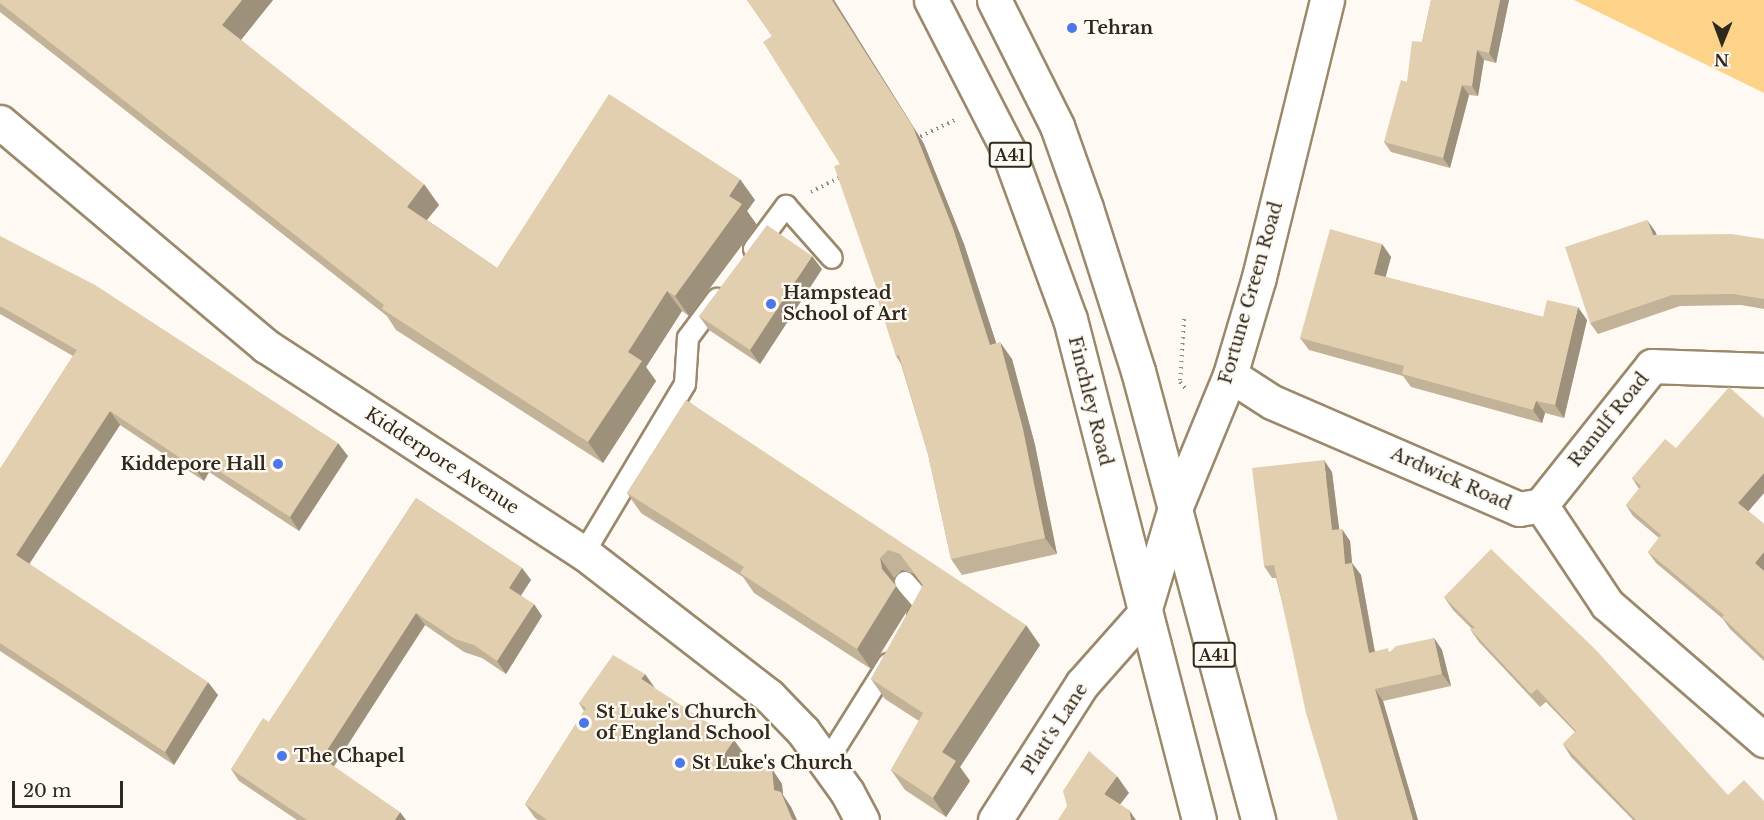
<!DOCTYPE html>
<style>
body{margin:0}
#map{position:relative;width:1764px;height:820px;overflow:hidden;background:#fefaf3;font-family:"Libre Baskerville",serif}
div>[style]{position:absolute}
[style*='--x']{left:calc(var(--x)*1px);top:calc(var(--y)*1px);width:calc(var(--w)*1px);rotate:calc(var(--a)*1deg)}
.green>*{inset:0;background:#fdd389}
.path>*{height:4px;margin-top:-2px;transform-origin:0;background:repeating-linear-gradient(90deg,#908a80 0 1.5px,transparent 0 6px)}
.roads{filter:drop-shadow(2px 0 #9b896c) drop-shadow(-2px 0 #9b896c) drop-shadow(0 2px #9b896c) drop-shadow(0 -2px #9b896c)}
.lane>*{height:20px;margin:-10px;padding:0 10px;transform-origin:10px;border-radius:10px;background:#fff}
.street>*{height:33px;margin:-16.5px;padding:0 16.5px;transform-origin:16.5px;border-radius:16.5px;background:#fff}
.secondary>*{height:33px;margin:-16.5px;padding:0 16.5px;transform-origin:16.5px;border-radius:16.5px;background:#fff}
.highway>*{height:33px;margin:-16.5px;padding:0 16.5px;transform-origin:16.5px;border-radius:16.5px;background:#fff}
.wall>*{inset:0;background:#c2b297}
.shaded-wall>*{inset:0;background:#9e917b}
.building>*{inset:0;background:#e2cfb0}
.dots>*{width:16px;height:16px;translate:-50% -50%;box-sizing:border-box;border:3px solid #fefaf3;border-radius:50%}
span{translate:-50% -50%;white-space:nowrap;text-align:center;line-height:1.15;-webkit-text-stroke:4.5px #fefaf3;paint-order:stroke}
.shield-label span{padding:2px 4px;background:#fefaf3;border:2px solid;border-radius:4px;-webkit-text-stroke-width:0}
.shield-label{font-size:16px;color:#2f281c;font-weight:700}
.poi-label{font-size:18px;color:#2f281c;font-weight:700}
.left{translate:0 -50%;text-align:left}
.right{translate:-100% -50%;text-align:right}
.street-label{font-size:18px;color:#2f281c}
.north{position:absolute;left:1692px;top:12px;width:60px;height:60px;-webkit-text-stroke:4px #fefaf3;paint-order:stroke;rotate:181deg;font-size:16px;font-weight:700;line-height:24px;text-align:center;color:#2f281c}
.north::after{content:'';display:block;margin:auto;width:21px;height:27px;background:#2f281c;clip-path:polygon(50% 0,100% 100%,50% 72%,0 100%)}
.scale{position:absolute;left:12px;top:781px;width:111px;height:27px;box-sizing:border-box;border:3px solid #2f281c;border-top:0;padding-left:8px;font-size:18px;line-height:21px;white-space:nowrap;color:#2f281c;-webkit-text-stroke:4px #fefaf3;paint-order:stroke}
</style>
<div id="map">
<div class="green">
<div style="clip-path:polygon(1574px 0,1764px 0,1764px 93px)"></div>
</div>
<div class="path">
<div style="--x:915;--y:139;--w:44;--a:-25.4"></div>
<div style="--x:811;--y:192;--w:35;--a:-27"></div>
<div style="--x:1184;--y:319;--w:63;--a:93.6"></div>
<div style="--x:1180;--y:382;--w:8;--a:50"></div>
</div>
<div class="roads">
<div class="lane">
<div style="--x:754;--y:249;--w:54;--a:-53.3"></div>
<div style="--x:786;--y:206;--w:69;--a:48.5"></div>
<div style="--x:584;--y:553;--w:197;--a:-59.1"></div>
<div style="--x:685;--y:384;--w:46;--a:-86.3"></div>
<div style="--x:688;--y:338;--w:49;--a:-53.4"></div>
<div style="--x:905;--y:582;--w:30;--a:49"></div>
<div style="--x:925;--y:605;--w:13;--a:122"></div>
<div style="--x:826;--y:763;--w:117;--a:-57.9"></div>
</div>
<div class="street">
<div style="--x:0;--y:122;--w:348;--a:40.1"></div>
<div style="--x:266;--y:346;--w:379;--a:33.1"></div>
<div style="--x:584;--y:553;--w:234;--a:37.7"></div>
<div style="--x:769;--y:696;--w:49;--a:45.8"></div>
<div style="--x:803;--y:731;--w:75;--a:54.2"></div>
<div style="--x:847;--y:792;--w:32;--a:62"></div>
<div style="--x:1230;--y:375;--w:50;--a:32.7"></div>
<div style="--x:1272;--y:402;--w:269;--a:23.4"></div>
<div style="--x:1519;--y:509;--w:22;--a:-10"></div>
<div style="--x:1541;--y:505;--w:178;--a:-51.4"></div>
<div style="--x:1652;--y:366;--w:112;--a:2"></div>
<div style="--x:1541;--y:505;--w:119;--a:56.3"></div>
<div style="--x:1607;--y:604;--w:208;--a:40.9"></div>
</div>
<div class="secondary">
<div style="--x:995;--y:820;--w:161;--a:-57.4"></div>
<div style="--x:1082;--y:684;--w:92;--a:-48.5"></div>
<div style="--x:1143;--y:615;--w:109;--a:-73.4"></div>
<div style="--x:1174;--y:511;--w:147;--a:-67.6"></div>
<div style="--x:1230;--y:375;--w:102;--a:-73.5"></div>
<div style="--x:1259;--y:277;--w:285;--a:-76.2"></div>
</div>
<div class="highway">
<div style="--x:931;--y:0;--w:169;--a:62.8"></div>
<div style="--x:1008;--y:150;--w:180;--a:69.9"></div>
<div style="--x:1070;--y:319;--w:517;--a:75.56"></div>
<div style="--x:994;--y:0;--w:141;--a:63.4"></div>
<div style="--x:1057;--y:126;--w:87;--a:70.5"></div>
<div style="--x:1086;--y:208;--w:171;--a:72.3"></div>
<div style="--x:1138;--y:371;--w:465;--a:75"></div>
</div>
</div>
<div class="wall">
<div style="clip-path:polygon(0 0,273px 0,241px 40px,439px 205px,427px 220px,497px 268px,755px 200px,747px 211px,757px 225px,689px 316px,682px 311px,646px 367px,656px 381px,603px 463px,396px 330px,387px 316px,0 12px)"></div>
<div style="clip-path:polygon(747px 0,834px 0,924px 144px,964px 244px,996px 343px,1012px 359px,1035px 445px,1057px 554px,962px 575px,951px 559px,928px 454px,901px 364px,896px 356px,881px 301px,840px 164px,772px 36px)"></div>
<div style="clip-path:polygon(1431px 0,1509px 0,1496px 63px,1484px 60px,1478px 96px,1469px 95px,1450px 168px,1391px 152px,1384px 142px,1422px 42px)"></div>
<div style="clip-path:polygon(1655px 231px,1657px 235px,1764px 239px,1764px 309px,1741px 305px,1680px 306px,1598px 334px,1590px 323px)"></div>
<div style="clip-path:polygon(0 236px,348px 456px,299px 531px,209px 472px,204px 481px,120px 425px,29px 564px,218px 695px,174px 765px,0 651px,0 469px,73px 356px,0 314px)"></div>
<div style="clip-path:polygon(1382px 244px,1391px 257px,1385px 277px,1543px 317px,1587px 320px,1564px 418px,1545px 413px,1542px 423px,1411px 387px,1403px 376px,1309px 350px,1300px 338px)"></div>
<div style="clip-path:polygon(822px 269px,760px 364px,709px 330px,699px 316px)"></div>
<div style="clip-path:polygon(686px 400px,1040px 645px,960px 767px,970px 781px,946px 817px,905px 790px,891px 770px,919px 721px,885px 699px,871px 679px,923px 586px,914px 574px,902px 570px,894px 578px,895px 585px,910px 606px,871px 669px,754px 593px,743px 577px,641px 513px,627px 493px)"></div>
<div style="clip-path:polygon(1764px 418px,1764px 493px,1748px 511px,1764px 524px,1764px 661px,1730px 629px,1723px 619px,1656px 563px,1648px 552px,1659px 538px,1633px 516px,1626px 505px,1639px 489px,1632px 478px,1676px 448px)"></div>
<div style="clip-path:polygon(1332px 472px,1339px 530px,1350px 541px,1352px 563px,1361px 575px,1375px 651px,1390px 652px,1434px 638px,1442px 650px,1451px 686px,1383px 701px,1418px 820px,1338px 820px,1276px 578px,1272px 578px,1264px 566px)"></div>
<div style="clip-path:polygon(416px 498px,522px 568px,531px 580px,521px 595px,542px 616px,506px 674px,482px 658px,464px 652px,425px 625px,333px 766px,406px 820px,297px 820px,239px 781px,231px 769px,269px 722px)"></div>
<div style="clip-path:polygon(1444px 597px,1728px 795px,1764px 820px,1633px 820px,1571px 757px,1563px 744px,1575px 732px,1546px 702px,1540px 707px,1479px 642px,1470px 629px,1472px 629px,1453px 610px)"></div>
<div style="clip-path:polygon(655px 689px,734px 740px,744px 754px,735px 769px,772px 769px,782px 784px,783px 795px,791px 807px,797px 820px,538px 820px,535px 818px,525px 804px,584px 711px,579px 703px)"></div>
</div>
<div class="shaded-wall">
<div style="clip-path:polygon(242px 0,273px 0,236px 46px,222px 25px)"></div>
<div style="clip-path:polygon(832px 0,834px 0,924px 144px,964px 244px,1002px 361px,990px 345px)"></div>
<div style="clip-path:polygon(1500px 0,1509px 0,1496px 63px,1489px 53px)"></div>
<div style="clip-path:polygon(1477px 50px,1484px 60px,1478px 96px,1472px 86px)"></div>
<div style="clip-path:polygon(1462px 85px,1469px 95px,1450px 168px,1443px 158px)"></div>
<div style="clip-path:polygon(740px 179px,755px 200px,747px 211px,757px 225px,689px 316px,675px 296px,729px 196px)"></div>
<div style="clip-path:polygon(424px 184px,439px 205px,421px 227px,407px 207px)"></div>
<div style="clip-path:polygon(1647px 220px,1655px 231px,1660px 246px,1653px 235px)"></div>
<div style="clip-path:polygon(1382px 244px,1391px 257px,1383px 287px,1374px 274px)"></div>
<div style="clip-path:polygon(812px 256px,822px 269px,760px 364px,750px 350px)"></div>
<div style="clip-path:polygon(667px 291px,682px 311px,646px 367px,656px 381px,603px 463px,588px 442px,628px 352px)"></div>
<div style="clip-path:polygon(1578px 307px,1587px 320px,1564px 418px,1555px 405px)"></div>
<div style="clip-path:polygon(1000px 342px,1012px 359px,1035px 445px,1057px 554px,1045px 538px)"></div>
<div style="clip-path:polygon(1536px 401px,1545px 413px,1542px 423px,1533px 410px)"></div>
<div style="clip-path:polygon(110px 411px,120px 425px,26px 569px,16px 555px)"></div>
<div style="clip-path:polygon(338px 443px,348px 456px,299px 531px,290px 517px)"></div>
<div style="clip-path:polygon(199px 458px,209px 472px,204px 481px,194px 467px)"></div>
<div style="clip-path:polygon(1324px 460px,1332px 472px,1341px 543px,1332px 530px)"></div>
<div style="clip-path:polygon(1764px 473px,1764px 493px,1746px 514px,1738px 503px)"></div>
<div style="clip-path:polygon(1342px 529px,1350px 541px,1352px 563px,1361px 575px,1377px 665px,1369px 653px,1345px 564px)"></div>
<div style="clip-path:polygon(1764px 552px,1764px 573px,1755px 563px)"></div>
<div style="clip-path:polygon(880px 558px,894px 578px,895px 588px,896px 586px,910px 606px,871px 669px,857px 649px,882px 569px)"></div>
<div style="clip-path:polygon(522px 568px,531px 580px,518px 600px,509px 588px)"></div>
<div style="clip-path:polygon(534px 604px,542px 616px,506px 674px,497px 661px)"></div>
<div style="clip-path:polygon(416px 613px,425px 625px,331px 771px,322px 758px)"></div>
<div style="clip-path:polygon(1026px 625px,1040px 645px,960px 767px,970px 781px,946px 817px,933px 798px,942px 752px)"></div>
<div style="clip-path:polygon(1434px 638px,1442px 650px,1451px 686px,1442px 674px)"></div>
<div style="clip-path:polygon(645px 674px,655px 688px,641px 679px)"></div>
<div style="clip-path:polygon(208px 682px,218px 695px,174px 765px,165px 752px)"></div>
<div style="clip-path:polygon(1375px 689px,1383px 701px,1418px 820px,1413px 820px)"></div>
<div style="clip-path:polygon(734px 740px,744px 754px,726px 783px,715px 768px)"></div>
<div style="clip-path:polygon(772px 769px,782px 784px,783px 795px,791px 807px,797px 820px,793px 820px,774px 790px)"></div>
<div style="clip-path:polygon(1117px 776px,1129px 793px,1115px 811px,1104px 794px)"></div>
<div style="clip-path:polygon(1129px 810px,1136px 820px,1131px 820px)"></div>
<div style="clip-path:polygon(400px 812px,406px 820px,395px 820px)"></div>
</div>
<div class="building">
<div style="clip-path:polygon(0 0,242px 0,222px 25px,424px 184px,407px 207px,497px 268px,609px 94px,740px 179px,729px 196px,742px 204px,675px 296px,667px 291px,628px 352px,642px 361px,588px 442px,382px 309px,384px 305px,0 3px)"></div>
<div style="clip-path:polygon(747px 0,832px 0,913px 127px,953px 228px,990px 345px,1000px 342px,1023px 429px,1045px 538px,951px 559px,928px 454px,899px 355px,896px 356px,877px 298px,881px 301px,834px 166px,840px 164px,763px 42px,772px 36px)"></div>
<div style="clip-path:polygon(1431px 0,1500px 0,1489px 53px,1477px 50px,1472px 86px,1462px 85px,1443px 158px,1384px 142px,1401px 80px,1407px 82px,1412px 41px,1422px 42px)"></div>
<div style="clip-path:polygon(1647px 220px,1653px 235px,1731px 234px,1764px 239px,1764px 299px,1733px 294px,1672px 295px,1590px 323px,1565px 247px)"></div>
<div style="clip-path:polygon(767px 225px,812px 256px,750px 350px,699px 316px)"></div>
<div style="clip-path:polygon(1330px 229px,1382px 244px,1374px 274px,1543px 317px,1547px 300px,1578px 307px,1555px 405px,1536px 401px,1533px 410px,1402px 374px,1404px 366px,1300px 338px)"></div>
<div style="clip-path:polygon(0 236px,95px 285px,338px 443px,290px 517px,199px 458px,194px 467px,110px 411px,16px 555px,208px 682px,165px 752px,0 643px,0 469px,77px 350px,0 306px)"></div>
<div style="clip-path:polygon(1729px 387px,1764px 418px,1764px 473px,1738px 503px,1764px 524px,1764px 552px,1755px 563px,1764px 571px,1764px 657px,1722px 617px,1724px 615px,1648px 552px,1661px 535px,1626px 505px,1641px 486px,1632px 478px,1665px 439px,1676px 448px)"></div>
<div style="clip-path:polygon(686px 400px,1026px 625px,942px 752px,956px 761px,933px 798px,891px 770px,923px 713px,871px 679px,923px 585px,900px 554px,888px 550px,880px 558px,882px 569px,896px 586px,857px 649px,740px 573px,744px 567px,627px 493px)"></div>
<div style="clip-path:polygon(1324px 460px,1332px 530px,1342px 529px,1345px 564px,1352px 563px,1369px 653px,1388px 648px,1389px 653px,1396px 646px,1434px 638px,1442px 674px,1375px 689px,1413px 820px,1338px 820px,1306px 713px,1274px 565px,1264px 566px,1252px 468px)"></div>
<div style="clip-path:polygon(416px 498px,522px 568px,509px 588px,534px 604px,497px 661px,474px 645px,455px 639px,416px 613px,322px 758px,400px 812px,395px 820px,307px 820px,231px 769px,263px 718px,269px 722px)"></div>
<div style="clip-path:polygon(1491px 549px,1596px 650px,1728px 795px,1744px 780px,1764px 801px,1764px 820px,1636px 820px,1563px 744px,1576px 731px,1537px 689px,1531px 694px,1470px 629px,1475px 628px,1444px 597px)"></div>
<div style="clip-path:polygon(613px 655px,645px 674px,641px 679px,734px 740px,715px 768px,772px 769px,774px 790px,781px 792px,792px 819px,794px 820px,547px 820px,525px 804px,586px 708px,579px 703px)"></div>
<div style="clip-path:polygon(1089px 751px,1117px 776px,1104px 794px,1129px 810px,1131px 820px,1058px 820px,1067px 806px,1063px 791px)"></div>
</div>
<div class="dots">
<div style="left:1072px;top:28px;background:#4a77e9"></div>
<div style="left:771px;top:304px;background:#4a77e9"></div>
<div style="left:278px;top:464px;background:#4a77e9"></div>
<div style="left:584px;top:723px;background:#4a77e9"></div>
<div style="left:282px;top:756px;background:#4a77e9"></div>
<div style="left:680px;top:763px;background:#4a77e9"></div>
</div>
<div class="shield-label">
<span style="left:1010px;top:155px">A41</span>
<span style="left:1214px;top:655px">A41</span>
</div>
<div class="poi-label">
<span class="left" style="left:1084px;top:28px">Tehran</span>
<span class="left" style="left:783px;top:304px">Hampstead<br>School of Art</span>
<span class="right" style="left:266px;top:464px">Kiddepore Hall</span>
<span class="left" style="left:596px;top:723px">St Luke's Church<br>of England School</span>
<span class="left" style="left:294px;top:756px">The Chapel</span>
<span class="left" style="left:692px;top:763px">St Luke's Church</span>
</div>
<div class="street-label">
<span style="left:1251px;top:293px;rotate:-74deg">Fortune Green Road</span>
<span style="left:1090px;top:401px;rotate:76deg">Finchley Road</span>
<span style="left:1609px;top:420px;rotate:-51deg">Ranulf Road</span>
<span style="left:442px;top:461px;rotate:33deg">Kidderpore Avenue</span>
<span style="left:1451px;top:479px;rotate:24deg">Ardwick Road</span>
<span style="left:1055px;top:729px;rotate:-57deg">Platt's Lane</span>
</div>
<div class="north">N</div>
<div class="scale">20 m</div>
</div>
